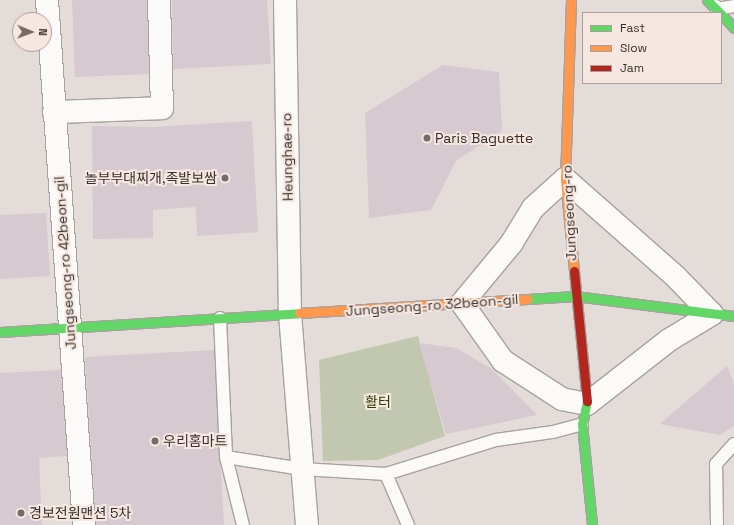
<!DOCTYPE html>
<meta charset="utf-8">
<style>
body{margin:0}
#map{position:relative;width:734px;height:525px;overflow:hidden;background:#e4dcd8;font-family:"Space Grotesk","Noto Sans KR",sans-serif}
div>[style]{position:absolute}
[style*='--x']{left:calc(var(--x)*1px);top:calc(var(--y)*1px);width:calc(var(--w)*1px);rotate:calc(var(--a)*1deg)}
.green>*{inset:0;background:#c1c8af}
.building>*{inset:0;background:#d6c9d0}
.roads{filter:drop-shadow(1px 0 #a8a29e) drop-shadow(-1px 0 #a8a29e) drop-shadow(0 1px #a8a29e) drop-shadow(0 -1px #a8a29e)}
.lane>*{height:12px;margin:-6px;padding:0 6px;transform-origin:6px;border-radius:6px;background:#fbfaf9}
.street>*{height:22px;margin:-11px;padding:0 11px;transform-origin:11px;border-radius:11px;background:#fbfaf9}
.fast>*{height:9px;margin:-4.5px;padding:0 4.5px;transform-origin:4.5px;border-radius:4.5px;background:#63d668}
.slow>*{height:9px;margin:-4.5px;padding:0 4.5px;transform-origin:4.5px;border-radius:4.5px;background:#ff974d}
.jam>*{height:9px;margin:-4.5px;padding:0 4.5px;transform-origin:4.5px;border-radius:4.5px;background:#b3261e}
.dots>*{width:11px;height:11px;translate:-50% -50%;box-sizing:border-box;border:2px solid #f6e8e0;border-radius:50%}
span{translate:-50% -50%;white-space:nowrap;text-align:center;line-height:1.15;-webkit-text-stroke:4px #f6e8e0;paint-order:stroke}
.poi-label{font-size:14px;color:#36302d}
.left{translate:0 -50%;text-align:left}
.right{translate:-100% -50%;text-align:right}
.street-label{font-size:14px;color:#36302d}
.park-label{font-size:14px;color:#2b4000}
.legend{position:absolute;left:582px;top:12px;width:140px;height:72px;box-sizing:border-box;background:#f6e8e0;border:1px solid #a99e98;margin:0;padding:5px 7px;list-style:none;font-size:12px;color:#36302d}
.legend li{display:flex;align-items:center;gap:8px;height:20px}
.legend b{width:20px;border:1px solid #a99e98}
.north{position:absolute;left:12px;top:12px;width:40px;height:40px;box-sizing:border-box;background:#f6e8e0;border:1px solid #a99e98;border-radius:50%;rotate:91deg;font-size:11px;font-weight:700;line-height:16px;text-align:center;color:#36302d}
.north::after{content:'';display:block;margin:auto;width:14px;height:18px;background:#736c69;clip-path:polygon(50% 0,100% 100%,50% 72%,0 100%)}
</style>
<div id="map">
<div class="green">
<div style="clip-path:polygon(418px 336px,445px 436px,378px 460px,323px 461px,319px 360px)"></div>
</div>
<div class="building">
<div style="clip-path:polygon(72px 0,147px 0,149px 74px,75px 77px)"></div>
<div style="clip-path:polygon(172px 0,267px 0,271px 64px,173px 69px)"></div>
<div style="clip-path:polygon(443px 65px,499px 72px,502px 131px,456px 161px,431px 210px,369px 218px,365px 113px)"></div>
<div style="clip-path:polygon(252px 121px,258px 232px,197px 236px,196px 207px,153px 210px,153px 238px,93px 239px,92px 126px,152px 127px)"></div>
<div style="clip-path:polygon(46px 213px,50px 276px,0 279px,0 215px)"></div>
<div style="clip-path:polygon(419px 343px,456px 348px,492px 369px,537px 415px,446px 434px)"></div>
<div style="clip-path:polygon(214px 350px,224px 525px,96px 525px,85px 357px)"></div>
<div style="clip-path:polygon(727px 366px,734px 383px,734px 426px,720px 435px,660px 424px)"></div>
<div style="clip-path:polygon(61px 370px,67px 456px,39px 458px,42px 525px,0 525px,0 373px)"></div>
</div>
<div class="roads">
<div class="lane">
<div style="--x:716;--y:6;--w:3;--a:72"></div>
<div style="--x:717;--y:9;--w:17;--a:-10"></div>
<div style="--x:220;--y:318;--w:139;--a:87.5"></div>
<div style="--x:226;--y:457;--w:70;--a:76"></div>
<div style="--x:226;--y:457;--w:77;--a:9"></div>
<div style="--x:302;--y:469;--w:84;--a:3.4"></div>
<div style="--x:386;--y:474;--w:115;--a:-17.2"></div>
<div style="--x:496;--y:440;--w:58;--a:-8"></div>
<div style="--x:553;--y:432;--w:30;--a:-15"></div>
<div style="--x:386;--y:474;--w:56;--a:66.7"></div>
<div style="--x:717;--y:525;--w:61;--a:-90.9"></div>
<div style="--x:716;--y:464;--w:27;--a:-48"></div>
</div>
<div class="street">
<div style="--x:47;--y:0;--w:526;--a:85.97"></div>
<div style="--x:285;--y:0;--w:314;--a:89.1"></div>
<div style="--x:290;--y:314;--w:212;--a:85.4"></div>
<div style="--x:54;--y:112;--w:108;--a:-2.1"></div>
<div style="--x:162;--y:108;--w:108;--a:-91.6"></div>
<div style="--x:565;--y:179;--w:147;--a:41.4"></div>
<div style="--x:675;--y:276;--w:53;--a:45.8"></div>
<div style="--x:712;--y:314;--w:50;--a:148.8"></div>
<div style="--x:669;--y:340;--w:104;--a:142"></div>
<div style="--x:587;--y:404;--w:25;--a:-169"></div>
<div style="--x:562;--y:399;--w:70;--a:-147.2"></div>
<div style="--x:503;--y:361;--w:71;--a:-125.3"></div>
<div style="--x:462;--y:303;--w:77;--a:-50.3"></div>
<div style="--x:511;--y:244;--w:42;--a:-58.6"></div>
<div style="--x:533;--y:208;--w:43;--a:-42.2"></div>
</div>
<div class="fast">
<div style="--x:707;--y:0;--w:18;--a:45"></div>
<div style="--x:721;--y:14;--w:19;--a:47"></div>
<div style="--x:528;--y:299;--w:47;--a:-3.7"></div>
<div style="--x:575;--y:296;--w:160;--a:7.2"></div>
<div style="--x:0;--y:332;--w:300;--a:-3.6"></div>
<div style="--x:587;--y:401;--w:24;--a:102"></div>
<div style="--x:582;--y:424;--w:101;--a:84.3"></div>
</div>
<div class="slow">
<div style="--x:571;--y:0;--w:179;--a:91.9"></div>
<div style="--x:565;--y:179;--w:92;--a:84.4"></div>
<div style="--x:299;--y:313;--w:229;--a:-3.5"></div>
</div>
<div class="jam">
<div style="--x:574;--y:271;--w:131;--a:84.3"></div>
</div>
</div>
<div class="dots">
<div style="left:427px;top:138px;background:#736c69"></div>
<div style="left:225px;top:178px;background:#736c69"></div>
<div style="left:155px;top:441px;background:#736c69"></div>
<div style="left:21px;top:513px;background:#736c69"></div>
</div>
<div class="poi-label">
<span class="left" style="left:435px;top:138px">Paris Baguette</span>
<span class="right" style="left:217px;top:178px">놀부부대찌개,족발보쌈</span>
<span class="left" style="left:163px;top:441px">우리홈마트</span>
<span class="left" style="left:29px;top:513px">경보전원맨션 5차</span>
</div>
<div class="street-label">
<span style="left:287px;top:157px;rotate:-91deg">Heunghae-ro</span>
<span style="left:569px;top:213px;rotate:-93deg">Jungseong-ro</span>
<span style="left:65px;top:263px;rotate:-94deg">Jungseong-ro 42beon-gil</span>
<span style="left:432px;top:305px;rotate:-4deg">Jungseong-ro 32beon-gil</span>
</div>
<div class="park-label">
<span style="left:378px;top:402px">활터</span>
</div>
<ul class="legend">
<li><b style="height:5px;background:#63d668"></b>Fast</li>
<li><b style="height:5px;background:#ff974d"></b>Slow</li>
<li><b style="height:5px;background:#b3261e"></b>Jam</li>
</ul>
<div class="north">N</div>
</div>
